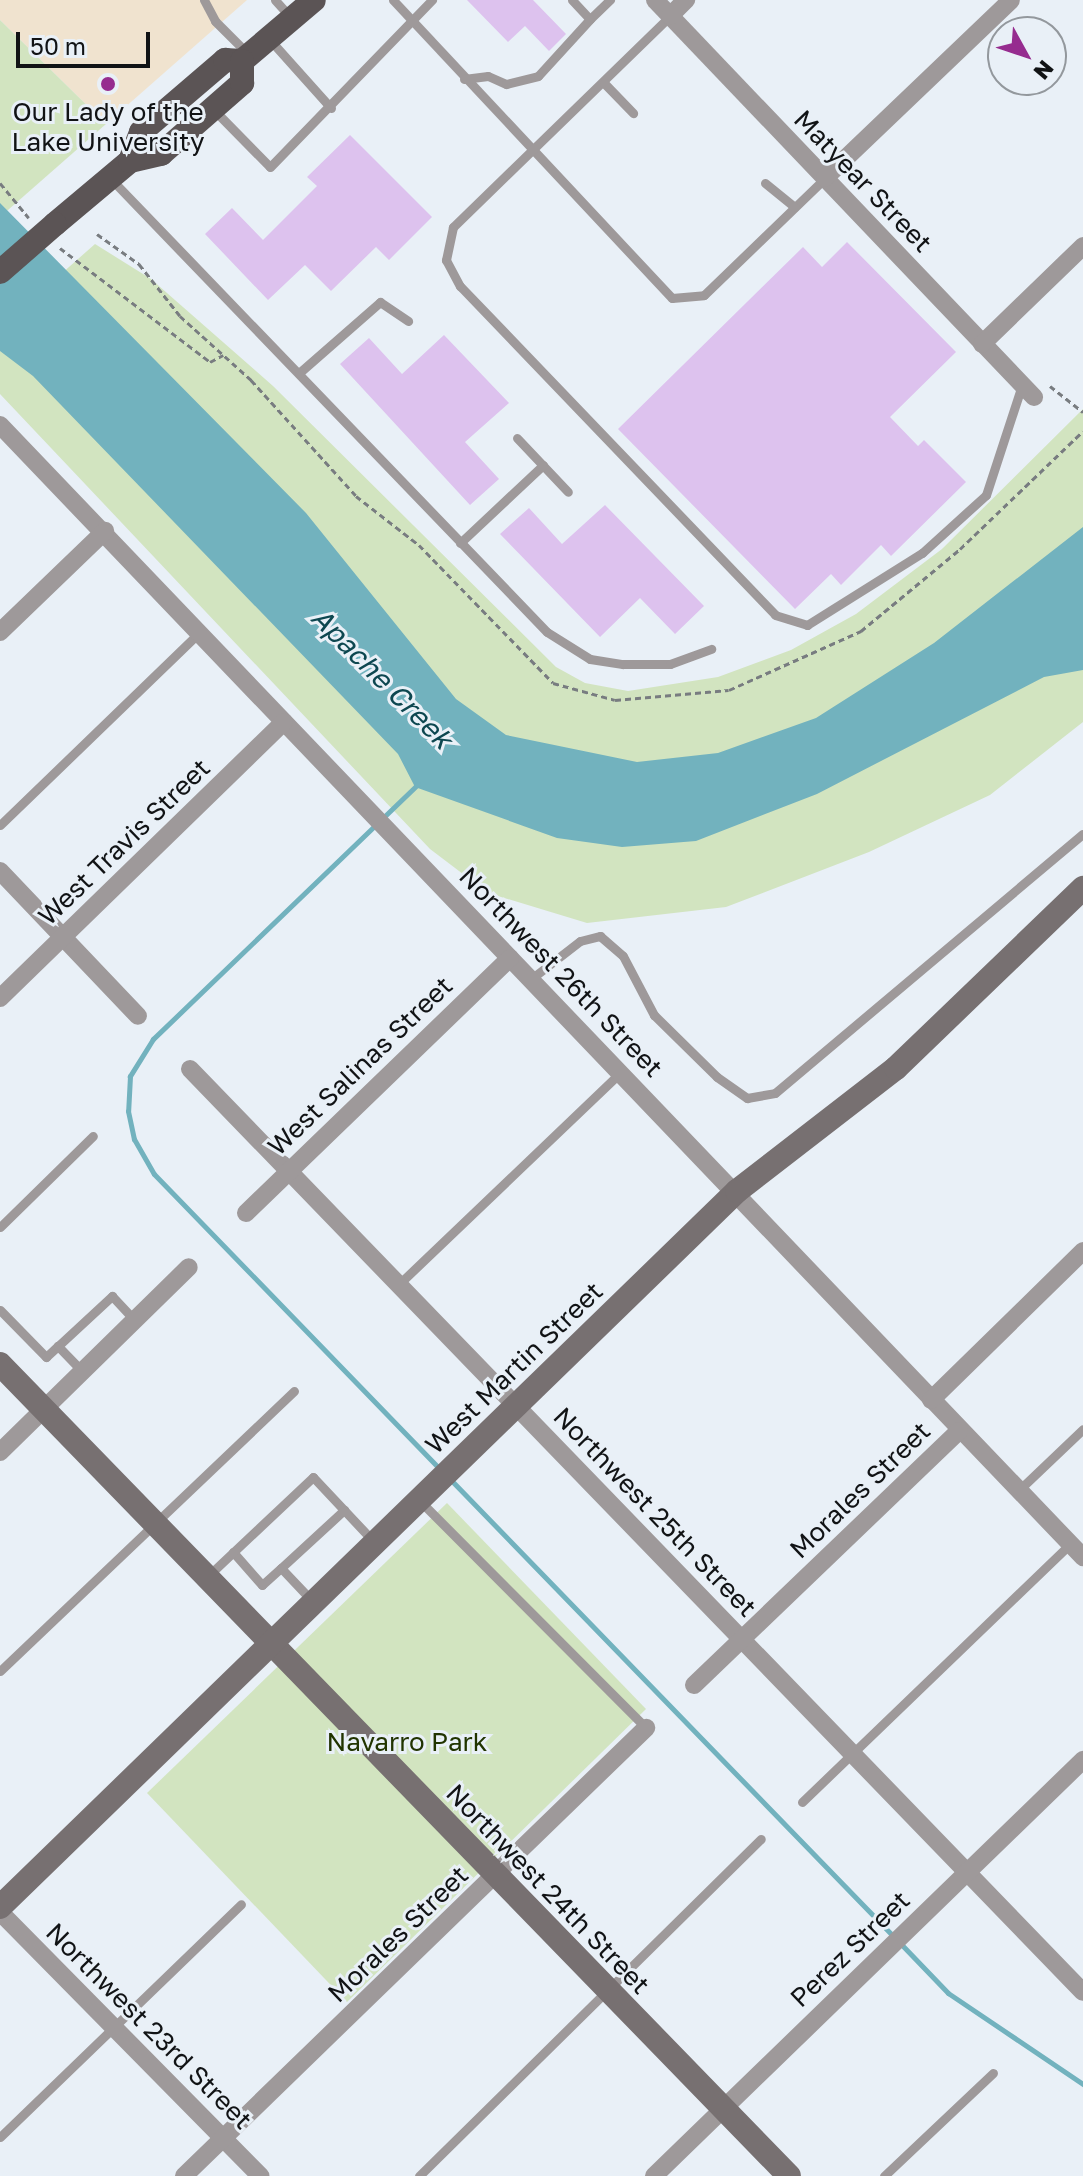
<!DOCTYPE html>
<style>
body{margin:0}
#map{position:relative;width:1083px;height:2176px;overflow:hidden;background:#e9f0f7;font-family:"Golos Text",sans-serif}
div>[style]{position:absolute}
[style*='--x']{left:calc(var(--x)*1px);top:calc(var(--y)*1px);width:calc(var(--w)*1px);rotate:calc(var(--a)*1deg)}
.education>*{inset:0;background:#f0e3cf}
.green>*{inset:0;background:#d2e4c0}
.water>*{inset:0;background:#72b2be}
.stream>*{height:5px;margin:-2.5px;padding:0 2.5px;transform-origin:2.5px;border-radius:2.5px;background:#72b2be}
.building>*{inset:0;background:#ddc2ee}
.path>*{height:3px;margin-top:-1.5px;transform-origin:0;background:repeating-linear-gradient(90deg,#787c80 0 6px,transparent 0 10px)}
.lane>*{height:9px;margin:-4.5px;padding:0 4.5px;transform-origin:4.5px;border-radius:4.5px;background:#9e999a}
.street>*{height:18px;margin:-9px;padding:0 9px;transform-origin:9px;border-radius:9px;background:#9e999a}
.secondary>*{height:24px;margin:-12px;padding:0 12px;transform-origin:12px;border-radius:12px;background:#777071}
.primary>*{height:24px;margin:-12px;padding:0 12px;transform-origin:12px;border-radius:12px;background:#5b5455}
.primary-bridge>*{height:24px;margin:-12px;padding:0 12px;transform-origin:12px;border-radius:12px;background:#5b5455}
.dots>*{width:22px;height:22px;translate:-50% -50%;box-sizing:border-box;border:4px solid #e9f0f7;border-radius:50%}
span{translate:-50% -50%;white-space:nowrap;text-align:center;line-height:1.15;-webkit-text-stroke:6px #e9f0f7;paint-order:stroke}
.poi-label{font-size:26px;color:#111315}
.street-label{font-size:26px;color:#111315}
.park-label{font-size:26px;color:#213400}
.water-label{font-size:28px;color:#0d4750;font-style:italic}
.north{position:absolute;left:987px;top:16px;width:80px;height:80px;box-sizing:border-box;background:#e9f0f7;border:2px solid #93989d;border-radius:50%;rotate:130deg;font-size:22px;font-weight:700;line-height:32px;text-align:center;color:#111315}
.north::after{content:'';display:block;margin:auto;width:28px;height:36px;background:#962c8f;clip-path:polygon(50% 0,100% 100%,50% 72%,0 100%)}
.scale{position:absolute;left:16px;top:32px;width:134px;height:36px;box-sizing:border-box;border:4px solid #111315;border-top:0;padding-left:10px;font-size:24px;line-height:28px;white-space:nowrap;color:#111315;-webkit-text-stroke:6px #e9f0f7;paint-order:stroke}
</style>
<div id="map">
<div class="education">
<div style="clip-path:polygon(0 0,247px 0,106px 124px,0 20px)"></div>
</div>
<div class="green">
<div style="clip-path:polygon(0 20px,106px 124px,0 217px)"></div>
<div style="clip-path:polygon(95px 244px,151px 279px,273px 386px,556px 667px,585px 683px,628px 691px,718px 677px,791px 650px,856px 614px,942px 549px,1083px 409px,1083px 722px,990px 795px,869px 852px,726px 907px,587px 923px,488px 893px,430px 849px,0 394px,0 328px)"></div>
<div style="clip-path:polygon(447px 1503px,646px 1709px,347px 2002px,147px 1793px)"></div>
</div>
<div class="water">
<div style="clip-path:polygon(0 203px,306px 513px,456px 699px,506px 735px,637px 762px,718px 753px,816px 718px,934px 643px,1083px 527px,1083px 670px,1044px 677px,817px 794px,696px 841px,622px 847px,557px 838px,415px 787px,398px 754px,33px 376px,0 351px)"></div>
</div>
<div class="stream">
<div style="--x:418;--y:784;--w:368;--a:136.1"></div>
<div style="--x:153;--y:1039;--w:44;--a:121.9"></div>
<div style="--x:130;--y:1076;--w:35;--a:93"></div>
<div style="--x:128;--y:1111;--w:29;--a:78"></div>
<div style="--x:134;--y:1139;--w:40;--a:60.3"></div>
<div style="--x:154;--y:1174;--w:411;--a:45.9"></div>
<div style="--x:450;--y:1479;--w:638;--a:45.89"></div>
<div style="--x:901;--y:1944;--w:68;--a:46.2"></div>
<div style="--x:948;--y:1993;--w:163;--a:34"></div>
</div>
<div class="building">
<div style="clip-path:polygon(467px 0,533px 0,566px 34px,549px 51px,525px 26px,508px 42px)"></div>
<div style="clip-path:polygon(350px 135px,432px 217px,389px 260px,376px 247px,331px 291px,305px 265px,268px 300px,205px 234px,232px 208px,263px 240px,317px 186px,307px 177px)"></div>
<div style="clip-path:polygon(847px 242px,956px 352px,890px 417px,918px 446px,924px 440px,966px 482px,891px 556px,881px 545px,841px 585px,831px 574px,795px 609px,618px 429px,803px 247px,822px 267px)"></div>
<div style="clip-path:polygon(444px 335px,509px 403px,465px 442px,499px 479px,470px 505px,340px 364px,369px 338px,402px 374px)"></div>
<div style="clip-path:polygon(605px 505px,704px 606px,675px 634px,640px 598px,600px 637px,500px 534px,529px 508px,562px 544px)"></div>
</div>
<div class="path">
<div style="--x:0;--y:183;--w:45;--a:50.4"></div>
<div style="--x:97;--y:234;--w:52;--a:35.5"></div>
<div style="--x:139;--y:264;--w:66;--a:51.7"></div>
<div style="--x:180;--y:316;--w:96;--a:42"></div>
<div style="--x:251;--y:380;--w:156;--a:47.8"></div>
<div style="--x:356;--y:496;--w:80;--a:37.9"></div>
<div style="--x:419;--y:545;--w:192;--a:45.8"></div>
<div style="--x:553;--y:683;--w:64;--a:15.3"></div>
<div style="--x:615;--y:700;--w:114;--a:-5"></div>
<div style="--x:729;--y:690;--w:145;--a:-24.1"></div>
<div style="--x:861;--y:631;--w:129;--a:-39.6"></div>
<div style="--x:960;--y:549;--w:170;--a:-43.8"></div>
<div style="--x:60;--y:248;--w:188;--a:37.2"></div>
<div style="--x:210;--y:362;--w:15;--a:-28"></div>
<div style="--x:1050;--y:386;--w:42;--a:38.2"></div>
</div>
<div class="lane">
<div style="--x:204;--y:0;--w:24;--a:62"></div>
<div style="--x:215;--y:21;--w:48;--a:45"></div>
<div style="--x:275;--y:0;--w:25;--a:48"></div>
<div style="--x:393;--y:0;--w:408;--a:46.9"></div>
<div style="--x:672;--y:298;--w:32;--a:-5"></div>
<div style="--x:704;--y:295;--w:168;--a:-44"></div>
<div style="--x:572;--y:0;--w:26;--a:47"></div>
<div style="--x:590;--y:19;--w:28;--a:-44"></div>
<div style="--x:670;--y:16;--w:303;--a:135.8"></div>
<div style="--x:453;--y:227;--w:34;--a:102"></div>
<div style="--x:446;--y:260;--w:30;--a:62"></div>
<div style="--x:460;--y:286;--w:455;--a:46.2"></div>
<div style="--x:775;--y:615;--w:34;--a:17"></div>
<div style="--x:807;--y:625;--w:136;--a:-32.1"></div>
<div style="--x:922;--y:553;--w:86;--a:-42.2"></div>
<div style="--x:986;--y:495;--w:116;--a:-71.9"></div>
<div style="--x:271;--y:41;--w:90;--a:48.2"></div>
<div style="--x:464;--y:79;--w:24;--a:-7"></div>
<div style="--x:488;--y:76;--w:20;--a:24"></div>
<div style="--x:506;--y:84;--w:33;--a:-14"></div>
<div style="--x:538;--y:76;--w:77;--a:-47.6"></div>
<div style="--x:604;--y:83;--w:42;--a:46"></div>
<div style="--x:215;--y:111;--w:78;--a:45.5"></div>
<div style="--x:270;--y:167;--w:233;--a:-45.9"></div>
<div style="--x:112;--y:180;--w:627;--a:46.1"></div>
<div style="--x:547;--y:632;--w:51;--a:32.1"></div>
<div style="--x:590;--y:659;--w:33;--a:9"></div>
<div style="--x:623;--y:664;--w:47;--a:0"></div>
<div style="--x:670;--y:664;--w:44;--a:-20.1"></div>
<div style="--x:765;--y:183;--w:38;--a:39"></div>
<div style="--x:299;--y:373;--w:108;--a:-41.2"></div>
<div style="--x:380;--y:302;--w:34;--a:34"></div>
<div style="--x:517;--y:438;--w:74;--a:46.6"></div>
<div style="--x:460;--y:543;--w:114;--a:-43.2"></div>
<div style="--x:0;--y:825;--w:277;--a:-44"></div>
<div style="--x:531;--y:979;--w:62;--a:-37.8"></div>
<div style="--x:580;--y:941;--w:21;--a:-14"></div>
<div style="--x:600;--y:936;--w:30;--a:41"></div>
<div style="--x:623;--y:956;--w:67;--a:62.3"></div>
<div style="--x:654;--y:1015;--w:88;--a:44.5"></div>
<div style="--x:717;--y:1077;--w:37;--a:35"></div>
<div style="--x:747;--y:1098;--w:28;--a:-10"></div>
<div style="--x:775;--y:1093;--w:402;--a:-40.1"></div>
<div style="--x:0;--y:1227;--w:130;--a:-44.4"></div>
<div style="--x:398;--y:1285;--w:308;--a:-43.7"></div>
<div style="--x:0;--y:1310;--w:66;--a:45.6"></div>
<div style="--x:46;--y:1357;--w:16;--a:-43"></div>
<div style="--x:82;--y:1371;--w:35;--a:-134"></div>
<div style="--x:58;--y:1346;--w:74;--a:-42.8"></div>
<div style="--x:112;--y:1296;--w:33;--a:47"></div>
<div style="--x:1019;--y:1490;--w:88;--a:-43.6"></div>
<div style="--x:421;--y:1502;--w:319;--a:45.1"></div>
<div style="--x:233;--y:1552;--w:44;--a:48.7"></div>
<div style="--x:262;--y:1585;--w:25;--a:-42"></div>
<div style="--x:281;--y:1568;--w:47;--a:46.7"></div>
<div style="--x:281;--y:1568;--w:86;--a:-42.6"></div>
<div style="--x:209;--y:1575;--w:143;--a:-43.3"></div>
<div style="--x:313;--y:1477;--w:89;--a:46.8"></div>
<div style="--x:0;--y:1671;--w:406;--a:-43.6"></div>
<div style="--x:802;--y:1802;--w:372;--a:-43.9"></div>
<div style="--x:0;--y:2137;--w:335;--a:-44"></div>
<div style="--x:419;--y:2176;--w:480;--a:-44.6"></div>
<div style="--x:884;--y:2176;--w:150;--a:-43.4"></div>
</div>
<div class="street">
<div style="--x:655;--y:0;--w:549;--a:46.33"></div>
<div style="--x:670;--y:16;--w:23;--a:-45"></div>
<div style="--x:825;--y:178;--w:257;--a:-43.7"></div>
<div style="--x:982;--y:344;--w:141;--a:-44.1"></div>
<div style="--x:0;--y:425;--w:1567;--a:46.27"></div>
<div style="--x:0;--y:632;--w:146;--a:-43.9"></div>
<div style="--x:0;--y:871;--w:200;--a:46.4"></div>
<div style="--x:0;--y:998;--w:396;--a:-44.2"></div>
<div style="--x:190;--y:1069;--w:1284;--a:45.95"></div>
<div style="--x:246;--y:1213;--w:367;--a:-44"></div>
<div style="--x:931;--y:1400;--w:213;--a:-44.4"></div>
<div style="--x:0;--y:1452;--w:264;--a:-44.4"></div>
<div style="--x:694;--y:1685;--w:367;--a:-43.8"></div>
<div style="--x:0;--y:1912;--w:371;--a:45.4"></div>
<div style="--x:184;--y:2176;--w:644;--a:-44.12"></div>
<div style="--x:654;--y:2176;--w:598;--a:-44.12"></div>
</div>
<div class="secondary">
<div style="--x:0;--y:1364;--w:1132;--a:45.82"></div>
<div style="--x:0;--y:1907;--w:1028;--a:-44.17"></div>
<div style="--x:737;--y:1191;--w:201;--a:-37.7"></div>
<div style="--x:896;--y:1068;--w:260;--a:-43.9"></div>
</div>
<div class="primary">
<div style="--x:130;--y:161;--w:31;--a:-69"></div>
<div style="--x:141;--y:132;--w:111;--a:-40.6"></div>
<div style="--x:225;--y:60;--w:17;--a:3"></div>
<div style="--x:242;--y:61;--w:94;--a:-40.3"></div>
<div style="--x:55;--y:224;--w:98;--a:-40"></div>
<div style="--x:130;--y:161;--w:32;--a:-13"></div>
<div style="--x:161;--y:154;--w:108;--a:-41.2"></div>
<div style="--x:242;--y:83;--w:22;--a:-90"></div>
</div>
<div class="primary-bridge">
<div style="--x:0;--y:272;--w:73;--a:-41.1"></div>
</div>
<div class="dots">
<div style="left:108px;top:84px;background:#962c8f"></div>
</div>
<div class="poi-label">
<span style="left:108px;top:127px">Our Lady of the<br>Lake University</span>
</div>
<div class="street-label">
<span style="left:863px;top:181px;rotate:46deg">Matyear Street</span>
<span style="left:124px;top:842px;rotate:-44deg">West Travis Street</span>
<span style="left:561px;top:972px;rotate:46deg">Northwest 26th Street</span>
<span style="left:360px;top:1066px;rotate:-44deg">West Salinas Street</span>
<span style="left:514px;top:1368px;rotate:-44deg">West Martin Street</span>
<span style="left:860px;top:1490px;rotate:-44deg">Morales Street</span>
<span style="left:655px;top:1512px;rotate:46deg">Northwest 25th Street</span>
<span style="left:548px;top:1889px;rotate:46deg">Northwest 24th Street</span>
<span style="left:398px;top:1934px;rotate:-44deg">Morales Street</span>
<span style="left:850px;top:1949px;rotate:-44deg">Perez Street</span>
<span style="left:149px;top:2026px;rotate:45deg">Northwest 23rd Street</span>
</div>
<div class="park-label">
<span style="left:407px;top:1742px">Navarro Park</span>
</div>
<div class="water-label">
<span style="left:382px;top:678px;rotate:45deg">Apache Creek</span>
</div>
<div class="north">N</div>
<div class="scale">50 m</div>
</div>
